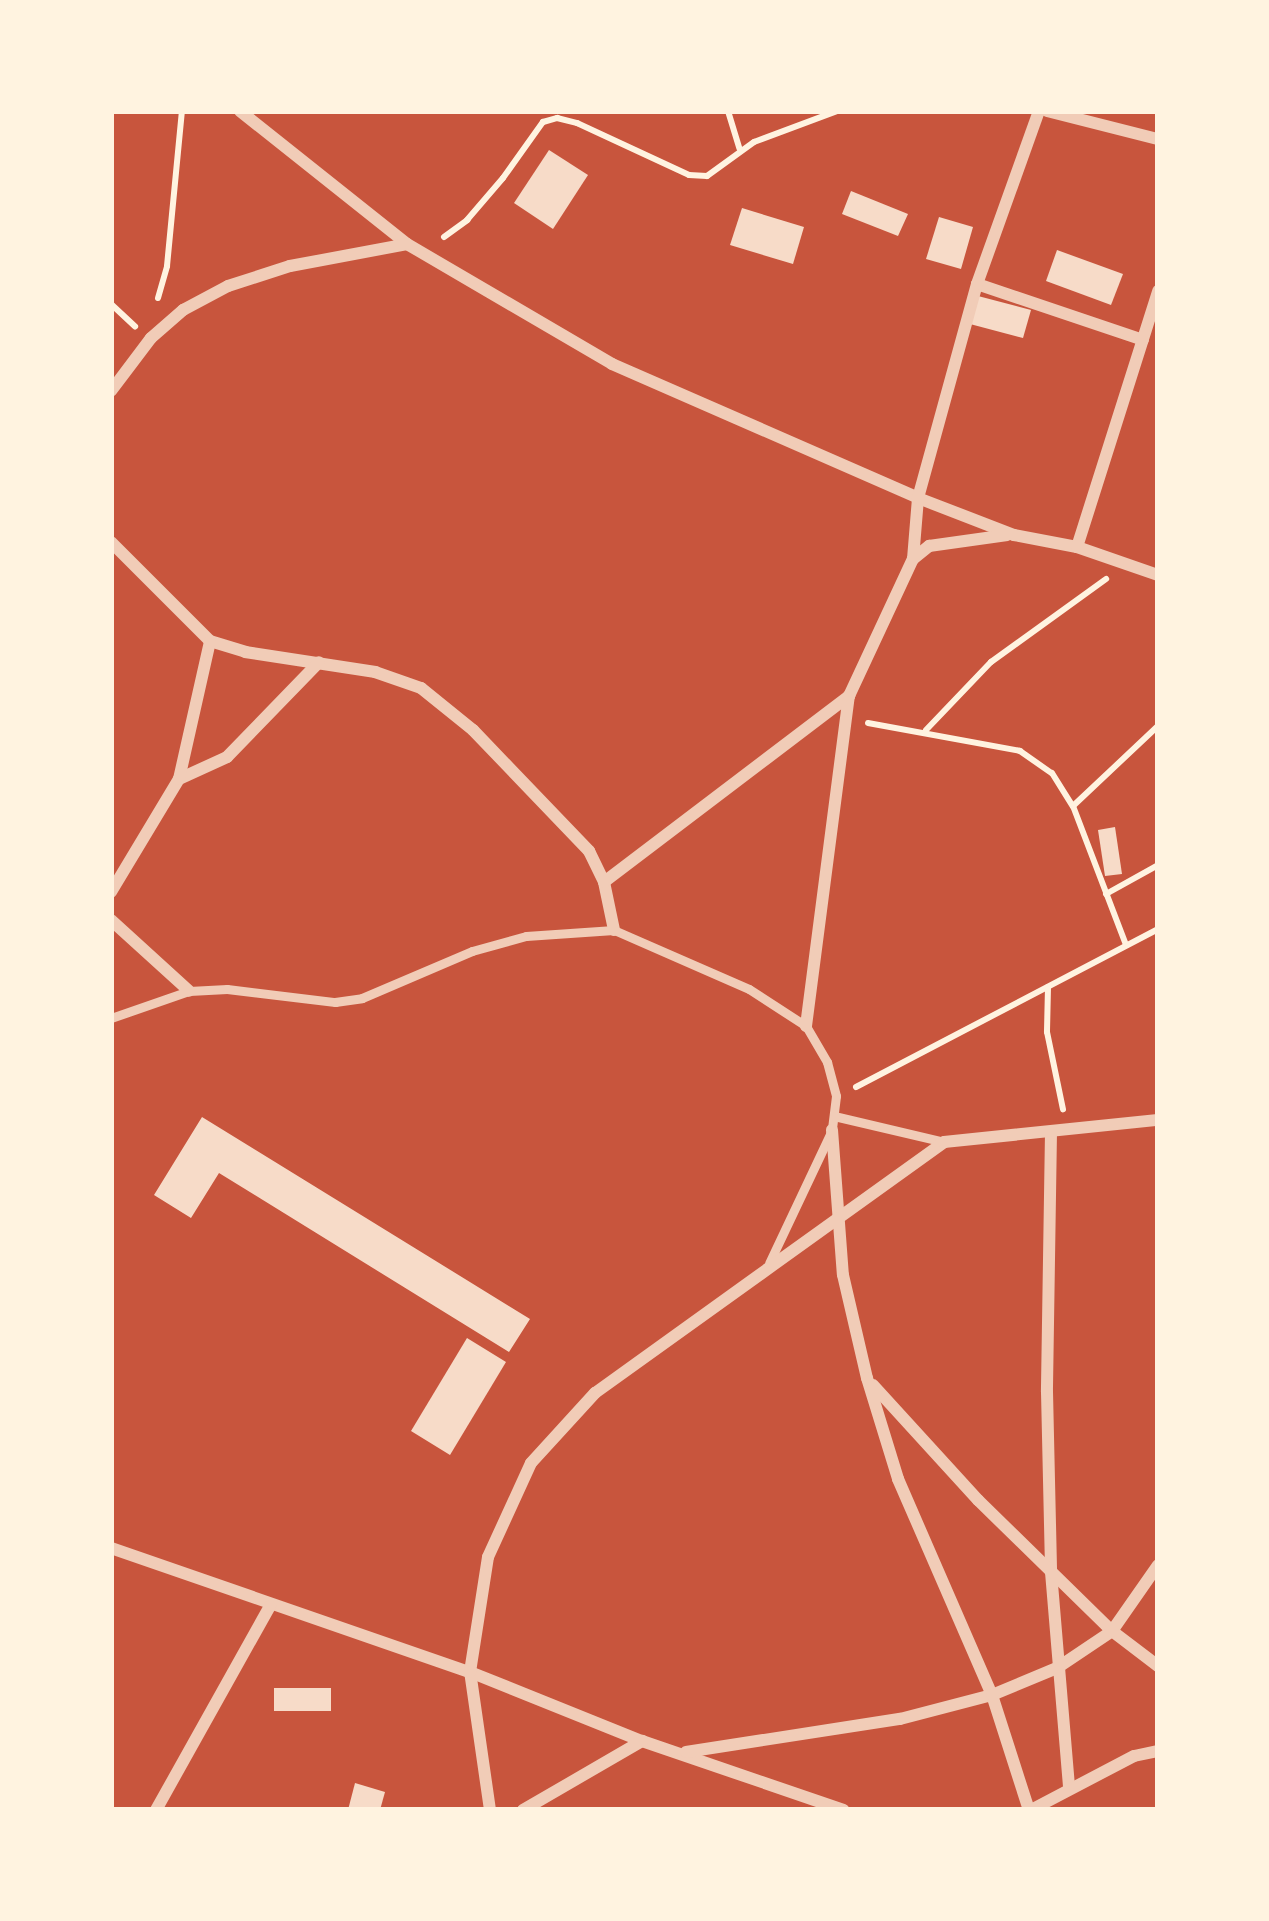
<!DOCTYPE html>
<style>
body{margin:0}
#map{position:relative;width:1269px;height:1921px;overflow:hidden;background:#c8553d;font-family:"Asap Condensed",sans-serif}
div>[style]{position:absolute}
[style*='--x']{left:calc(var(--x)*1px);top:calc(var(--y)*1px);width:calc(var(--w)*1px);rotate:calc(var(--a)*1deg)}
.building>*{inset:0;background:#f7dbc8}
.path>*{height:6px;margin:-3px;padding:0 3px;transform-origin:3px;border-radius:3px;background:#fff3e0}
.service>*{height:9px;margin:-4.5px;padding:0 4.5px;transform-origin:4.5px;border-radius:4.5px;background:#f1ccb7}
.minor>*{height:12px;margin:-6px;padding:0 6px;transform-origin:6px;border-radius:6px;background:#f1ccb7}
span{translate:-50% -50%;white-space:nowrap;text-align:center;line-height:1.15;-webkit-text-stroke:12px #fff3e0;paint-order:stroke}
.frame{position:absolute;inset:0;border:114px solid #fff3e0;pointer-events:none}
</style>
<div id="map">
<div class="building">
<div style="clip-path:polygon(549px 150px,588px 175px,553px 229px,514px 203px)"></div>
<div style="clip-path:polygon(851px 191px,908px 214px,898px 236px,842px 214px)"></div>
<div style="clip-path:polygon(742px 208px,804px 227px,793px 264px,730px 245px)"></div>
<div style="clip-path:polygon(939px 217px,973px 227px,961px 269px,926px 259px)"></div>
<div style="clip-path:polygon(1057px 250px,1123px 274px,1111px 305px,1046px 281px)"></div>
<div style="clip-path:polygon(978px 296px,1031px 310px,1023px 338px,970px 324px)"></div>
<div style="clip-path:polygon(1115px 827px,1122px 874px,1105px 876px,1098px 830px)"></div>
<div style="clip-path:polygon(202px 1117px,530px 1319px,509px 1352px,219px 1173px,191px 1218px,154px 1195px)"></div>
<div style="clip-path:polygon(467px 1338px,506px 1362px,450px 1455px,411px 1431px)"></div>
<div style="clip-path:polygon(274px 1688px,331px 1688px,331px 1711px,274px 1711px)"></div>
<div style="clip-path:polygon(355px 1783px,385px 1792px,380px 1810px,348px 1810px)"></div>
</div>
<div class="path">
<div style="--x:728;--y:111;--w:39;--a:73"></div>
<div style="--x:444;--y:237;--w:29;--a:-36"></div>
<div style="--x:467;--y:220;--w:55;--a:-49.4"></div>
<div style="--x:503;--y:178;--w:69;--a:-54.5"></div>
<div style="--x:543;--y:122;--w:15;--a:-16"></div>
<div style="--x:557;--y:118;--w:21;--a:14"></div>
<div style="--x:577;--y:123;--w:123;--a:24.9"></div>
<div style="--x:689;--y:175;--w:18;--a:3"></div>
<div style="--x:707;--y:176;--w:58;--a:-35.9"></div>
<div style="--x:754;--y:142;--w:89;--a:-20.5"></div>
<div style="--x:158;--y:298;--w:33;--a:-74"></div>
<div style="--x:167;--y:266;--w:156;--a:-84.5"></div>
<div style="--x:111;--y:304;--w:33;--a:43"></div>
<div style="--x:868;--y:723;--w:155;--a:10.4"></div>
<div style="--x:1020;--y:751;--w:39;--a:35"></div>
<div style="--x:1052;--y:773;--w:39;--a:58"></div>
<div style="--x:1073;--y:806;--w:149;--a:69.1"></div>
<div style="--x:926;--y:730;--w:94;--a:-46.3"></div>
<div style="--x:991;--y:662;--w:142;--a:-35.8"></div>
<div style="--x:1073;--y:806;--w:117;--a:-43.3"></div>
<div style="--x:1106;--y:894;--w:60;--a:-29.1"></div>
<div style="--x:1048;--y:987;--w:45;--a:91.3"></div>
<div style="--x:1047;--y:1032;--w:79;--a:78.3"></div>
<div style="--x:856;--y:1087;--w:341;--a:-27.6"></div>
</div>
<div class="service">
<div style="--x:111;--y:1018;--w:83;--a:-19.1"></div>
<div style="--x:189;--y:991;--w:38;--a:-3"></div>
<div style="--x:227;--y:989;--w:109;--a:6.9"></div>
<div style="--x:335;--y:1002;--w:27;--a:-8"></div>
<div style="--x:362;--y:998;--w:120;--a:-23.1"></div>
<div style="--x:472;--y:951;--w:56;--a:-15.5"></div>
<div style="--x:526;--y:936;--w:88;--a:-3.9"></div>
<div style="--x:614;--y:930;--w:147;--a:23.6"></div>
<div style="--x:749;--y:989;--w:68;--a:33"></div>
<div style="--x:806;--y:1026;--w:42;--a:59.7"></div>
<div style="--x:827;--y:1062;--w:35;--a:75"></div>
<div style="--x:836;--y:1096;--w:34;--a:97"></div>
<div style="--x:832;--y:1130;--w:147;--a:115.3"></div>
<div style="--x:834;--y:1116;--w:113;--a:13.3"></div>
</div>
<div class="minor">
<div style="--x:240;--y:111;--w:213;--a:38.5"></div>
<div style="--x:407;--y:244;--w:238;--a:30.3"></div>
<div style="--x:612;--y:364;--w:334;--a:23.6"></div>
<div style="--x:918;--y:498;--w:103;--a:21.1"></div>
<div style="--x:1014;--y:535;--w:64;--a:10.8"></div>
<div style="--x:1077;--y:547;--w:86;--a:19.1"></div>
<div style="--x:1047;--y:111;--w:114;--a:14.2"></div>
<div style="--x:977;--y:284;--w:175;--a:18.6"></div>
<div style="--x:111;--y:391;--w:66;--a:-53"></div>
<div style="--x:151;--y:338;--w:43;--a:-41.2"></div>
<div style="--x:183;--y:310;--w:51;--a:-28.1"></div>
<div style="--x:228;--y:286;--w:65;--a:-17.9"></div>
<div style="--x:290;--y:266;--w:119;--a:-10.6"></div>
<div style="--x:111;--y:542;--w:140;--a:45"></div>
<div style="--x:210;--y:641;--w:37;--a:17"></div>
<div style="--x:245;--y:652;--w:132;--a:8.7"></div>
<div style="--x:375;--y:672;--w:49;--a:19.2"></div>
<div style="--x:421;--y:688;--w:67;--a:38.9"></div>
<div style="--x:473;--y:730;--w:168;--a:46.2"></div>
<div style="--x:589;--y:851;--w:34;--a:64"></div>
<div style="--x:604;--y:882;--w:49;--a:78.2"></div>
<div style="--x:1077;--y:547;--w:269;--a:-72.4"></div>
<div style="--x:913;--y:559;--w:61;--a:-85.3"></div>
<div style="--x:918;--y:498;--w:222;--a:-74.6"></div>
<div style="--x:977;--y:284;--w:184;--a:-70.3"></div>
<div style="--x:179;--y:779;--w:53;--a:-24.6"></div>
<div style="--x:227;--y:757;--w:132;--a:-45.9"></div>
<div style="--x:604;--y:882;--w:308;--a:-37.2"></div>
<div style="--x:111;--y:892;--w:132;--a:-59"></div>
<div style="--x:179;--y:779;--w:141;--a:-77.3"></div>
<div style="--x:111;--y:920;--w:105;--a:42.3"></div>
<div style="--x:806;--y:1026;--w:333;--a:-82.6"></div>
<div style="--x:849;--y:696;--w:151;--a:-65"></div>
<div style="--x:913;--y:559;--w:21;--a:-39"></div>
<div style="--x:929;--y:546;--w:79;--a:-8"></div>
<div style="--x:832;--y:1130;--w:145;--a:85.7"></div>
<div style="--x:843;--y:1275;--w:106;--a:76.9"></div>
<div style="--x:867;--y:1378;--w:106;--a:72.9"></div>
<div style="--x:898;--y:1479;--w:236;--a:66.5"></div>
<div style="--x:992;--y:1695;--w:121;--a:72.2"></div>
<div style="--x:1051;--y:1132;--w:260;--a:90.9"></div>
<div style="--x:1047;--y:1392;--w:180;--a:88.7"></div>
<div style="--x:1051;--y:1572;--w:217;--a:85.2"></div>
<div style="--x:873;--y:1385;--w:156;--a:47.6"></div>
<div style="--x:978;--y:1500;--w:187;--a:44.4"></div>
<div style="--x:1112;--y:1631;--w:58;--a:37.3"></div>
<div style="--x:111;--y:1548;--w:380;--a:19.1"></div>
<div style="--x:470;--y:1672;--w:185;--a:21.9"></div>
<div style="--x:642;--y:1741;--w:213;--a:18.9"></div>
<div style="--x:686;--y:1752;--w:217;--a:-8.8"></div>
<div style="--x:900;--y:1719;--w:95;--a:-14.6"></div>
<div style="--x:992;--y:1695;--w:70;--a:-22.6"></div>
<div style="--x:1057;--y:1668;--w:66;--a:-33.9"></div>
<div style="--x:1112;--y:1631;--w:80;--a:-55.1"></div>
<div style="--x:156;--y:1810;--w:234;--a:-60.8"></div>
<div style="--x:490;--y:1810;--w:139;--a:-98.2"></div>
<div style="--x:470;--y:1672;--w:116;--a:-81.1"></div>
<div style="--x:488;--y:1557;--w:103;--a:-65.4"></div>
<div style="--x:531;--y:1463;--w:95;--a:-47.6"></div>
<div style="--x:595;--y:1393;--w:430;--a:-35.7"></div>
<div style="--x:944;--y:1142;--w:215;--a:-5.9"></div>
<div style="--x:523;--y:1810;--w:138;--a:-30.1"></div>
<div style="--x:1031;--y:1810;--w:116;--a:-27.7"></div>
<div style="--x:1134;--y:1756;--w:25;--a:-12"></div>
</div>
<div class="frame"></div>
</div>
